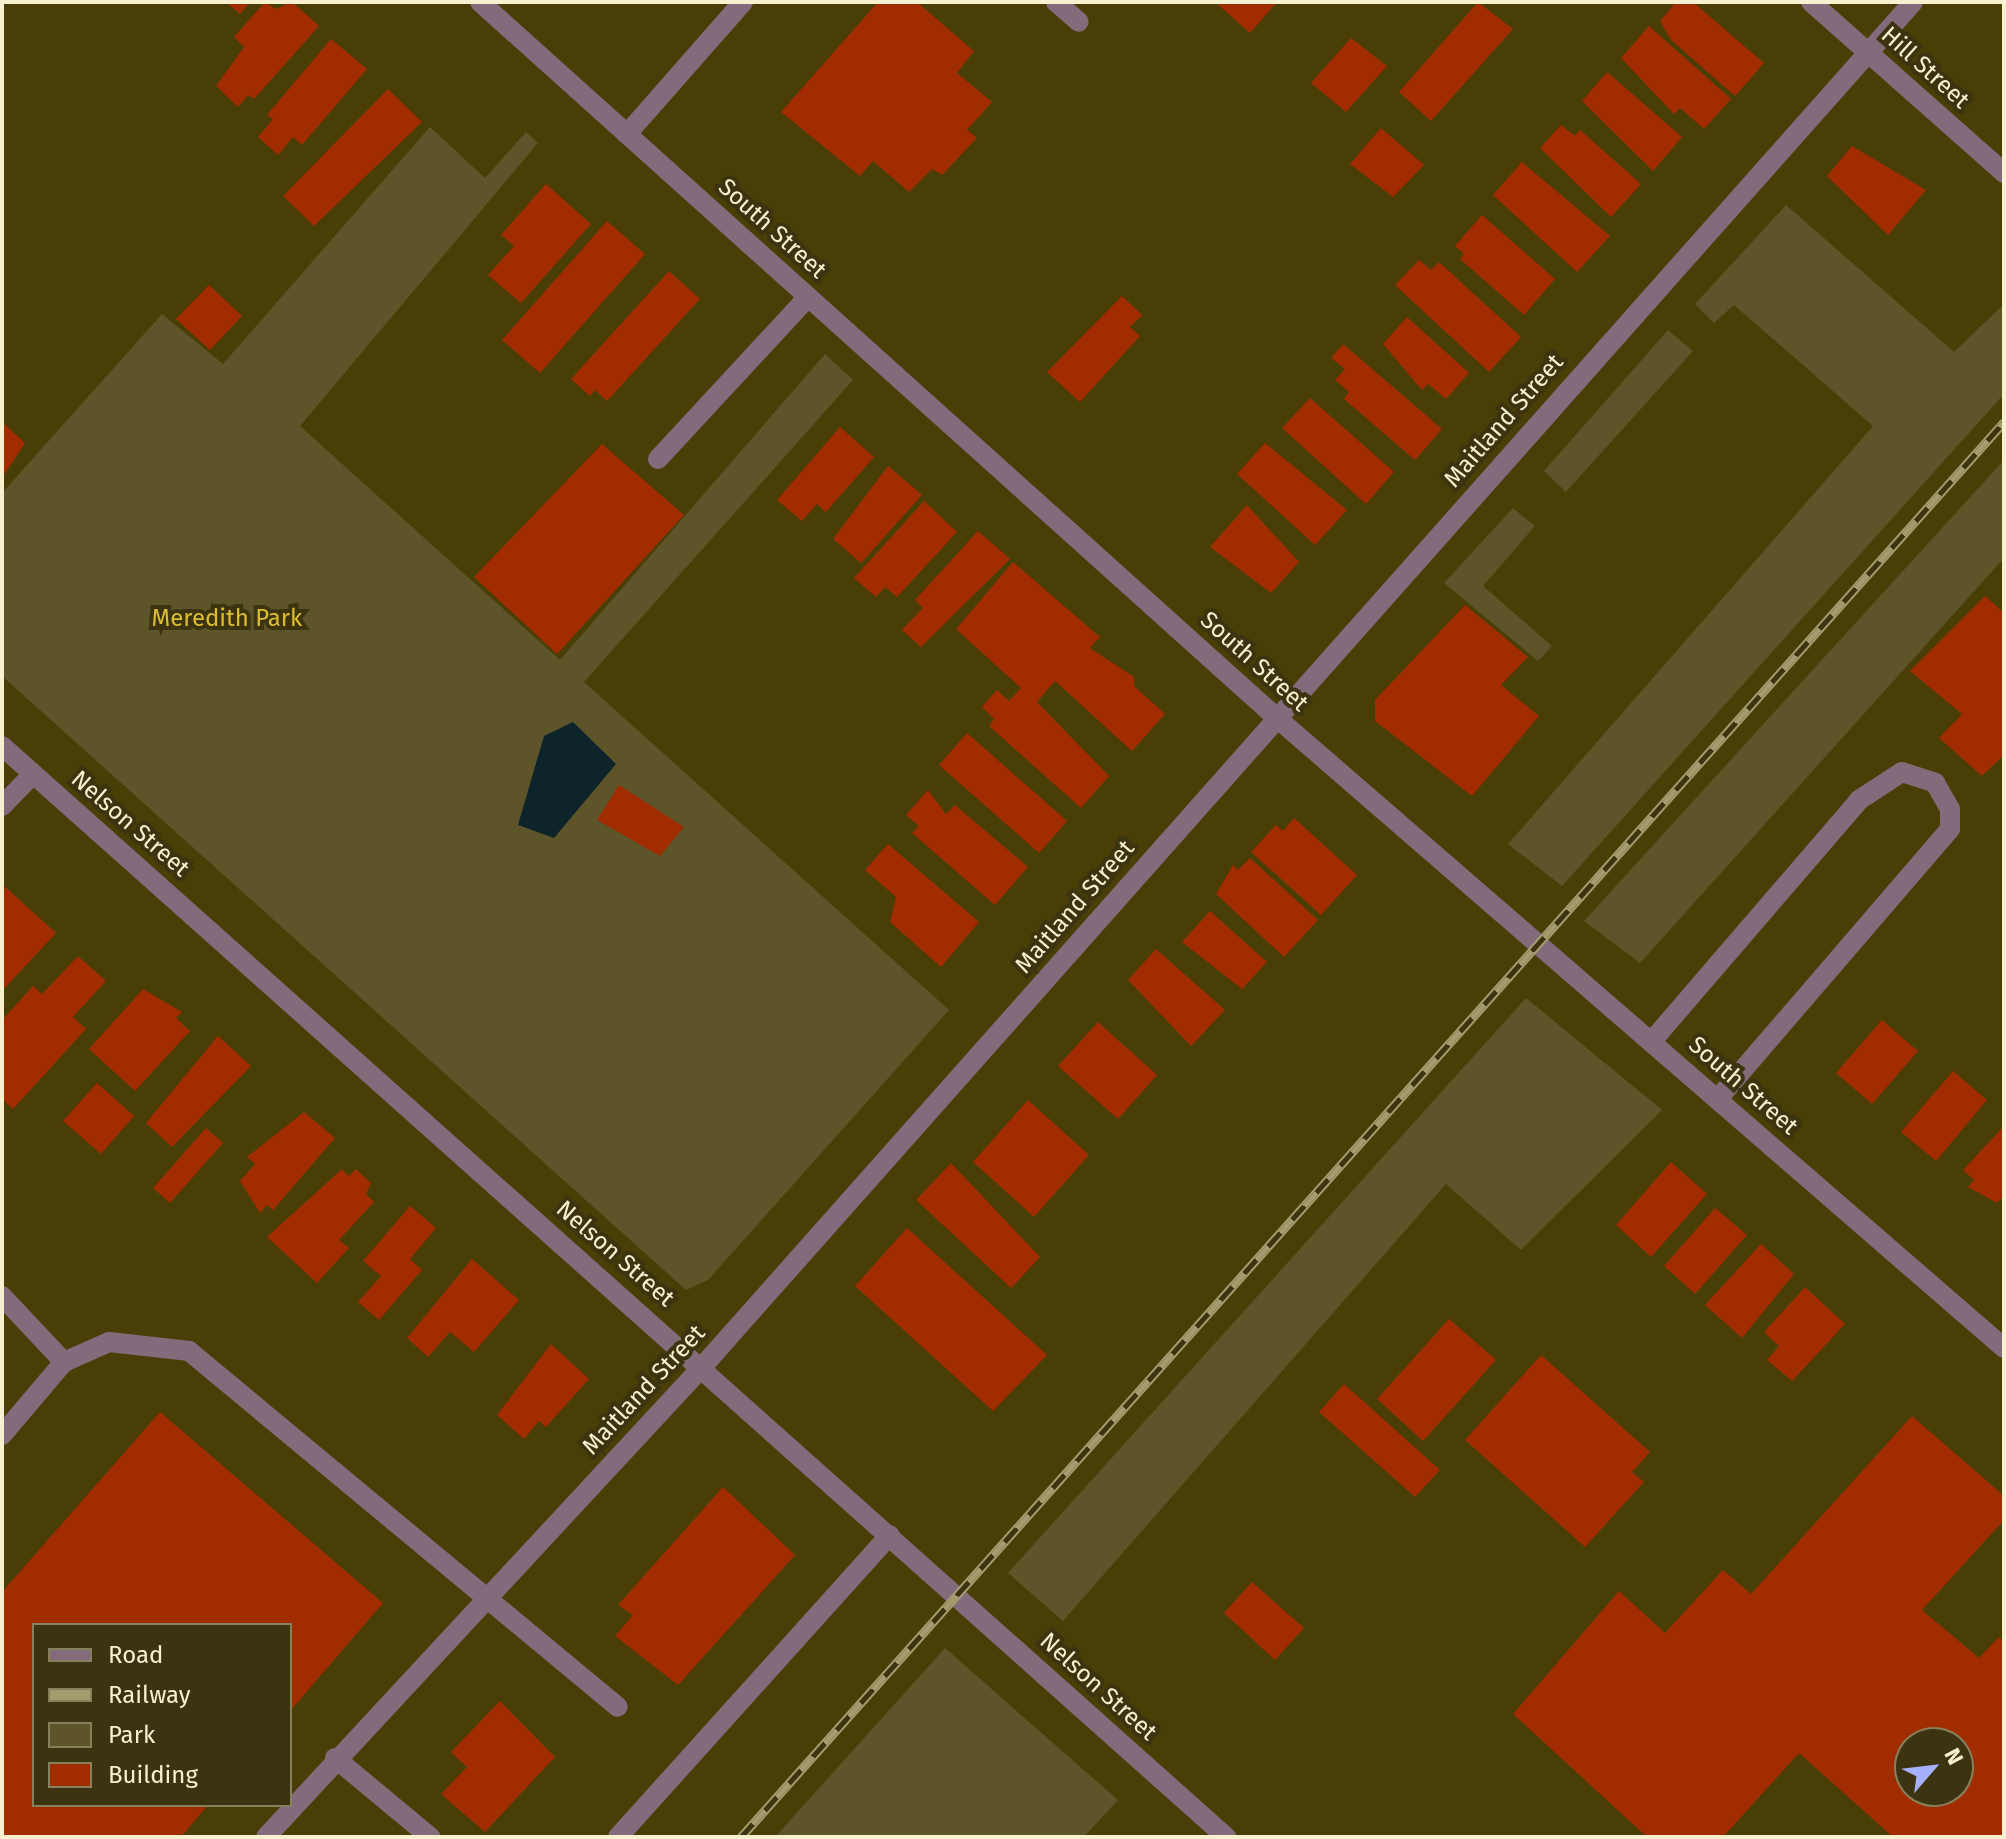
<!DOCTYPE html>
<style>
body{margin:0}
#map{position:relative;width:2006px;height:1839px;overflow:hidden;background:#493e06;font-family:"Fira Sans",sans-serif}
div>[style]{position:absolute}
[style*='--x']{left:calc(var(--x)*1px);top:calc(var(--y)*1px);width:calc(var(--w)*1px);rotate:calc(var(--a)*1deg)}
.green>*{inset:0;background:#5e542a}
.water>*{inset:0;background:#0c242a}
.building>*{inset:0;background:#a12c00}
.minor>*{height:20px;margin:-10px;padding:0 10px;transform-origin:10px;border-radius:10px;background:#836b7c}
.rail>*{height:9px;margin-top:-4.5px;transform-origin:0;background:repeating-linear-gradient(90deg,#3c3410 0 18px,#a49b6f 0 36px);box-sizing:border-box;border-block:2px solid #a49b6f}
span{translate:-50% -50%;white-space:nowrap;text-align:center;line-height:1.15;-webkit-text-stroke:8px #3c3410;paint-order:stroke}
.street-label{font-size:24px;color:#f8f1cf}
.park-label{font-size:24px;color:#dbbe32}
.frame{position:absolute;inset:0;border:4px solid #f8f1cf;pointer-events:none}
.legend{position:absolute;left:32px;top:1623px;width:260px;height:184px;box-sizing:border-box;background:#3c3410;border:2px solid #87805c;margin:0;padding:10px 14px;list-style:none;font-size:24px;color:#f8f1cf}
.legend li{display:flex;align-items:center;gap:16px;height:40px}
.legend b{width:40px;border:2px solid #87805c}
.north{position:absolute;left:1894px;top:1727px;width:80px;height:80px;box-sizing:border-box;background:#3c3410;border:2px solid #87805c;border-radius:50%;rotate:62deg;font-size:22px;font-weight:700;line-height:32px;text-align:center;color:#f8f1cf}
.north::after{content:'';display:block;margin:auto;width:28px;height:36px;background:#a5b1fc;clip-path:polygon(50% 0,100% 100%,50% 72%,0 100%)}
</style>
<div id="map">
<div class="green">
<div style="clip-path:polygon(430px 127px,485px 178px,526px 132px,538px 143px,300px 426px,560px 660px,825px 354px,853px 380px,584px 682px,949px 1010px,708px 1280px,686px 1290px,2px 676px,2px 493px,162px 314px,223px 364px)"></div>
<div style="clip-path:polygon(1786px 205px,1954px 352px,2004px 304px,2004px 394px,1562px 886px,1508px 844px,1873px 426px,1734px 305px,1714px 323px,1695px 304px)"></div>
<div style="clip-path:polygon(1668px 330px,1693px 351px,1566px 492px,1544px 471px)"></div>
<div style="clip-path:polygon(2004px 460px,2004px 558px,1640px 963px,1584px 921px)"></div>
<div style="clip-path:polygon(1513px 508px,1535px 526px,1483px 586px,1552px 646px,1538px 661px,1444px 583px)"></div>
<div style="clip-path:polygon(1526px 998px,1662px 1110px,1521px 1250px,1446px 1184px,1063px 1621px,1008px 1573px)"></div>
<div style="clip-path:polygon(945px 1648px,1118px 1800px,1084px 1837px,775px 1837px)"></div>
</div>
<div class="water">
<div style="clip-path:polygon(573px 722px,616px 764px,554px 838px,518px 825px,544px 736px)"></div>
</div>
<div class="building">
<div style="clip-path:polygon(226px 2px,250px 2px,240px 14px)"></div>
<div style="clip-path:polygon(265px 2px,276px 9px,292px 2px,319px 26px,254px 99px,248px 95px,238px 107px,216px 86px,244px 47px,234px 37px)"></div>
<div style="clip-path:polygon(878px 2px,917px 2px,974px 51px,957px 73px,992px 102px,967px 130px,977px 138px,942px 175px,932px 169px,909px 192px,873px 161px,860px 176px,781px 112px)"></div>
<div style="clip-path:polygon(1215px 2px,1277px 2px,1250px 33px)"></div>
<div style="clip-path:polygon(1478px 2px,1513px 29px,1431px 121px,1399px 92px)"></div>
<div style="clip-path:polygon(1676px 2px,1693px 2px,1764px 63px,1735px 96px,1671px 40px,1660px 21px)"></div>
<div style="clip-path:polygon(1649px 26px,1731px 99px,1704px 129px,1680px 108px,1674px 114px,1621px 58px)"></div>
<div style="clip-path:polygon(1351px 38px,1387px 66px,1346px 112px,1311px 83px)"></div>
<div style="clip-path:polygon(331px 39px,367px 69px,302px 145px,293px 137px,278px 155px,258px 137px,273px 119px,267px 115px)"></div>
<div style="clip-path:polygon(1607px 72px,1682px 137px,1653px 171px,1582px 101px)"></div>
<div style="clip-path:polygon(388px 89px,422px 122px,314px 226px,283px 196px)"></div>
<div style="clip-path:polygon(1561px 125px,1575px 136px,1580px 130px,1641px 184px,1611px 217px,1540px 148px)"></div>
<div style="clip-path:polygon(1381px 128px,1424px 165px,1393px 197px,1350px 164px)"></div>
<div style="clip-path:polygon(1852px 146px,1926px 190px,1888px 235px,1827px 176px)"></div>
<div style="clip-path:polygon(1522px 162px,1610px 236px,1577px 272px,1493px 195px)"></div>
<div style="clip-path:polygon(546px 184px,591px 224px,521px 303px,488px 275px,514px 246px,501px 235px)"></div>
<div style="clip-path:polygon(1482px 215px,1555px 279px,1524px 315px,1460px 259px,1464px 254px,1455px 246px)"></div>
<div style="clip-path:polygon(607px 221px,645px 254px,540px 373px,502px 340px)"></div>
<div style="clip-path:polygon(1419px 260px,1431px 270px,1439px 262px,1521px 337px,1489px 372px,1395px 285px)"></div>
<div style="clip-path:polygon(669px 271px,700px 299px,607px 401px,595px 390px,590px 396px,571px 379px)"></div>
<div style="clip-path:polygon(209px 285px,242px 316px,210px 350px,176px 319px)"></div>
<div style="clip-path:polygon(1122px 296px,1142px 315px,1130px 327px,1140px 336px,1080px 402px,1047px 372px)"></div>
<div style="clip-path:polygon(1407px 317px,1469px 373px,1446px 399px,1428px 384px,1422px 390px,1383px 344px)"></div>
<div style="clip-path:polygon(1343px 344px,1442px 429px,1415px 460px,1344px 399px,1349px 392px,1335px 380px,1345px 369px,1331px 358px)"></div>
<div style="clip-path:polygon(1310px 398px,1394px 472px,1366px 504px,1282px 428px)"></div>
<div style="clip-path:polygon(2px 422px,25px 443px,2px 478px)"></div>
<div style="clip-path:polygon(840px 427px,874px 457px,826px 512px,817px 504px,802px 521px,777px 500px)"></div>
<div style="clip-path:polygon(1265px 443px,1347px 510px,1315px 545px,1237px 474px)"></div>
<div style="clip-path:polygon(602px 444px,684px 515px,557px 654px,474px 577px)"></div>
<div style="clip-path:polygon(888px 466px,922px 495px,861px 563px,833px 539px)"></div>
<div style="clip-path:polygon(924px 501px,957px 532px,897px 597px,885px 587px,876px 597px,854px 578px)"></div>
<div style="clip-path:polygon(1247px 505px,1299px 562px,1271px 593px,1210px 547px)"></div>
<div style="clip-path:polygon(978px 531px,1010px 559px,921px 647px,902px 630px,923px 608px,915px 600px)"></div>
<div style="clip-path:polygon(1013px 562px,1100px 637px,1090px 648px,1134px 677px,1134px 686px,1165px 714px,1132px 751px,1055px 681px,1037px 702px,1109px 776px,1081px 808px,989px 726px,994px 719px,982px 707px,997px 690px,1009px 701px,1021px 688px,956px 629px)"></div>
<div style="clip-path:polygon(1985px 596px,2004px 613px,2004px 755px,1982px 776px,1939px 738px,1962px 714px,1910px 671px)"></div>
<div style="clip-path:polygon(1465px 605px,1528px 657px,1501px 685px,1539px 716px,1472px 796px,1375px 721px,1375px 700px)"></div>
<div style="clip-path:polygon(967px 733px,1067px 821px,1039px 853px,939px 765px)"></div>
<div style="clip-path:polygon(619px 785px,684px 827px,660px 856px,597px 820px)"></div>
<div style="clip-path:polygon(928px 790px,946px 814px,955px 805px,1028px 867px,995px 905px,912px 833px,919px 826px,906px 815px)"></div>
<div style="clip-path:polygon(1294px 818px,1357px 875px,1321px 915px,1251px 852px,1276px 825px,1283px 831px)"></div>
<div style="clip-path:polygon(888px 844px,979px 922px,941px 967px,890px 922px,896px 897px,865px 870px)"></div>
<div style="clip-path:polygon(1250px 858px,1318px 920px,1284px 957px,1216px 894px,1233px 865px,1238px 870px)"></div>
<div style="clip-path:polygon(2px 884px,56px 933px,2px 991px)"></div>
<div style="clip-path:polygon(1210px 911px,1267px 962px,1242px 989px,1182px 942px)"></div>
<div style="clip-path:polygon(1156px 949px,1225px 1010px,1191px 1046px,1128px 980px)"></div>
<div style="clip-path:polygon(78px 956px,106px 981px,73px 1017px,86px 1029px,13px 1109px,2px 1099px,2px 1020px,33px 986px,42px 994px)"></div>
<div style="clip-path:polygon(143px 989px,182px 1012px,176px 1018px,190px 1031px,135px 1091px,89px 1049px)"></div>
<div style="clip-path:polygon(1882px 1020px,1918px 1051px,1872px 1104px,1836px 1073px)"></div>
<div style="clip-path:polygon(1098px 1022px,1157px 1075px,1118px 1119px,1058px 1066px)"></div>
<div style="clip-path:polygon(218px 1036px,251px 1066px,172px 1147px,146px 1123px)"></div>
<div style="clip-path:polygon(1953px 1071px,1987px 1100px,1936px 1161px,1901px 1132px)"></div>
<div style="clip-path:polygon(97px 1083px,134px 1116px,101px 1154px,63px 1121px)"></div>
<div style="clip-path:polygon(1028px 1100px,1089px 1155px,1034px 1217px,973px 1162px)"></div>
<div style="clip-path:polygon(304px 1112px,335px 1138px,273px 1210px,267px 1205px,260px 1213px,240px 1181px,255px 1164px,247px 1157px)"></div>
<div style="clip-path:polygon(2004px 1126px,2004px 1196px,1997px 1203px,1968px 1187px,1974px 1180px,1963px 1170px)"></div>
<div style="clip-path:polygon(206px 1128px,223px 1143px,170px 1203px,153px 1188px)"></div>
<div style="clip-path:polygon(1671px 1162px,1707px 1194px,1651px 1257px,1616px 1225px)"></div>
<div style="clip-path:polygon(951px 1163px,1040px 1257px,1011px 1288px,916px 1200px)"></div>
<div style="clip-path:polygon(342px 1169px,349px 1176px,356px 1169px,371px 1183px,366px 1194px,374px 1202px,339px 1240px,349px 1248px,317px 1283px,267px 1237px)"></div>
<div style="clip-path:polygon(410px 1206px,436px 1228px,410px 1259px,422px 1270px,379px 1320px,358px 1302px,381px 1276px,363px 1261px)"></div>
<div style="clip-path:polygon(1715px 1208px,1747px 1235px,1695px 1294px,1664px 1266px)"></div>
<div style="clip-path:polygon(907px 1228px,1047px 1355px,993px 1411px,855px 1286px)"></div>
<div style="clip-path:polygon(1761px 1244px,1794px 1274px,1742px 1338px,1705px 1305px)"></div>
<div style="clip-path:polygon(472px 1259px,519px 1300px,474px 1352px,450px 1332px,428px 1357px,407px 1338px)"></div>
<div style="clip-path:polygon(1805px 1287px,1845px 1324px,1792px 1381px,1767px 1360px,1779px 1346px,1764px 1332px)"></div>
<div style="clip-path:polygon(1449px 1319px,1496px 1360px,1423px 1441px,1377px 1399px)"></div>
<div style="clip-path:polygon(551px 1344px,589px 1379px,546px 1427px,539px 1421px,524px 1439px,497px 1415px)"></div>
<div style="clip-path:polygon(1541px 1355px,1650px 1452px,1632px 1472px,1644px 1482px,1585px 1547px,1465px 1440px)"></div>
<div style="clip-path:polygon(1344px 1384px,1440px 1470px,1415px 1497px,1319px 1412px)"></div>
<div style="clip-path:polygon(160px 1412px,383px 1603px,290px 1711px,290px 1625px,34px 1625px,34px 1805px,208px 1805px,181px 1837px,2px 1837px,2px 1592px)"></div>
<div style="clip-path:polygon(evenodd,1912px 1416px,2004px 1496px,2004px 1520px,1922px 1610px,1979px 1658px,1999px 1637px,2004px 1641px,2004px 1837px,1893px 1837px,1799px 1753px,1723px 1837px,1647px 1837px,1513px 1714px,1619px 1591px,1665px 1633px,1723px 1570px,1751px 1594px,1912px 1416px,1910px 1743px,1958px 1743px,1958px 1791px,1910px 1791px,1910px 1743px)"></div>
<div style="clip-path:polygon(723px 1487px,795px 1555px,678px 1685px,615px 1636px,633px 1615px,618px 1605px)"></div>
<div style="clip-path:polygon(1252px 1582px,1304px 1628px,1275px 1660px,1224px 1613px)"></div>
<div style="clip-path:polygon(500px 1701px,555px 1757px,485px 1832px,441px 1794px,467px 1767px,451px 1752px)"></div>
</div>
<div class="minor">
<div style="--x:480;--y:2;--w:1071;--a:41.94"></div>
<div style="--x:1277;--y:718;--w:962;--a:40.91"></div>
<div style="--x:1056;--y:2;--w:30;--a:41"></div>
<div style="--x:1811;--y:2;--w:258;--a:41.5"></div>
<div style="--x:627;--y:134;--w:176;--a:-48.7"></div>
<div style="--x:658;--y:459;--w:221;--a:-47.2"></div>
<div style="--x:2;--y:746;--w:1640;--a:41.71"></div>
<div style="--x:2;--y:806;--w:45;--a:-45.9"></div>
<div style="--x:1652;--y:1041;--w:318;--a:-49.3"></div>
<div style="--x:1859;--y:800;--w:51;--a:-33.1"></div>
<div style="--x:1902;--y:772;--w:35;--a:18"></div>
<div style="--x:1935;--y:783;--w:30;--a:60"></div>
<div style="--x:1950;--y:809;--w:20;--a:90"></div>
<div style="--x:1950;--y:829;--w:356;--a:130.7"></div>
<div style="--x:2;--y:1296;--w:91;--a:46.8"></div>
<div style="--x:2;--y:1435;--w:96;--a:-49.7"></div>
<div style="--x:64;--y:1362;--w:49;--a:-24"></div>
<div style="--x:109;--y:1342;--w:81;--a:6.4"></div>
<div style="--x:189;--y:1351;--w:557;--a:39.69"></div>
<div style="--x:335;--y:1758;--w:124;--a:39.7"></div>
<div style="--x:266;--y:1837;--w:643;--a:-47.14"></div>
<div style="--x:703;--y:1366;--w:1823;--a:-48.42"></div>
<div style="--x:618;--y:1837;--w:406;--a:-48"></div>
</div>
<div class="rail">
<div style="--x:741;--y:1837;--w:1897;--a:-48.25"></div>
</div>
<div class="street-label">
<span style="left:1925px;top:68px;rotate:42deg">Hill Street</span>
<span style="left:772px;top:229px;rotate:42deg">South Street</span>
<span style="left:1504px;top:421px;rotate:-49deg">Maitland Street</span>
<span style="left:1254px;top:662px;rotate:42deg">South Street</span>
<span style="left:130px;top:824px;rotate:41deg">Nelson Street</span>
<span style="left:1075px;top:907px;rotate:-49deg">Maitland Street</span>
<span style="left:1743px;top:1086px;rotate:41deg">South Street</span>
<span style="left:615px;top:1254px;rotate:41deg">Nelson Street</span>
<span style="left:644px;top:1390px;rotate:-47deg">Maitland Street</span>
<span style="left:1098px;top:1687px;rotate:42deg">Nelson Street</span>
</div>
<div class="park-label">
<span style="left:227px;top:619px">Meredith Park</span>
</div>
<div class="frame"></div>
<ul class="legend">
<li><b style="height:10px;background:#836b7c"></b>Road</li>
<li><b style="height:10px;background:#a49b6f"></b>Railway</li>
<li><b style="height:22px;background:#5e542a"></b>Park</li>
<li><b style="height:22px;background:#a12c00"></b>Building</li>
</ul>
<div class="north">N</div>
</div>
